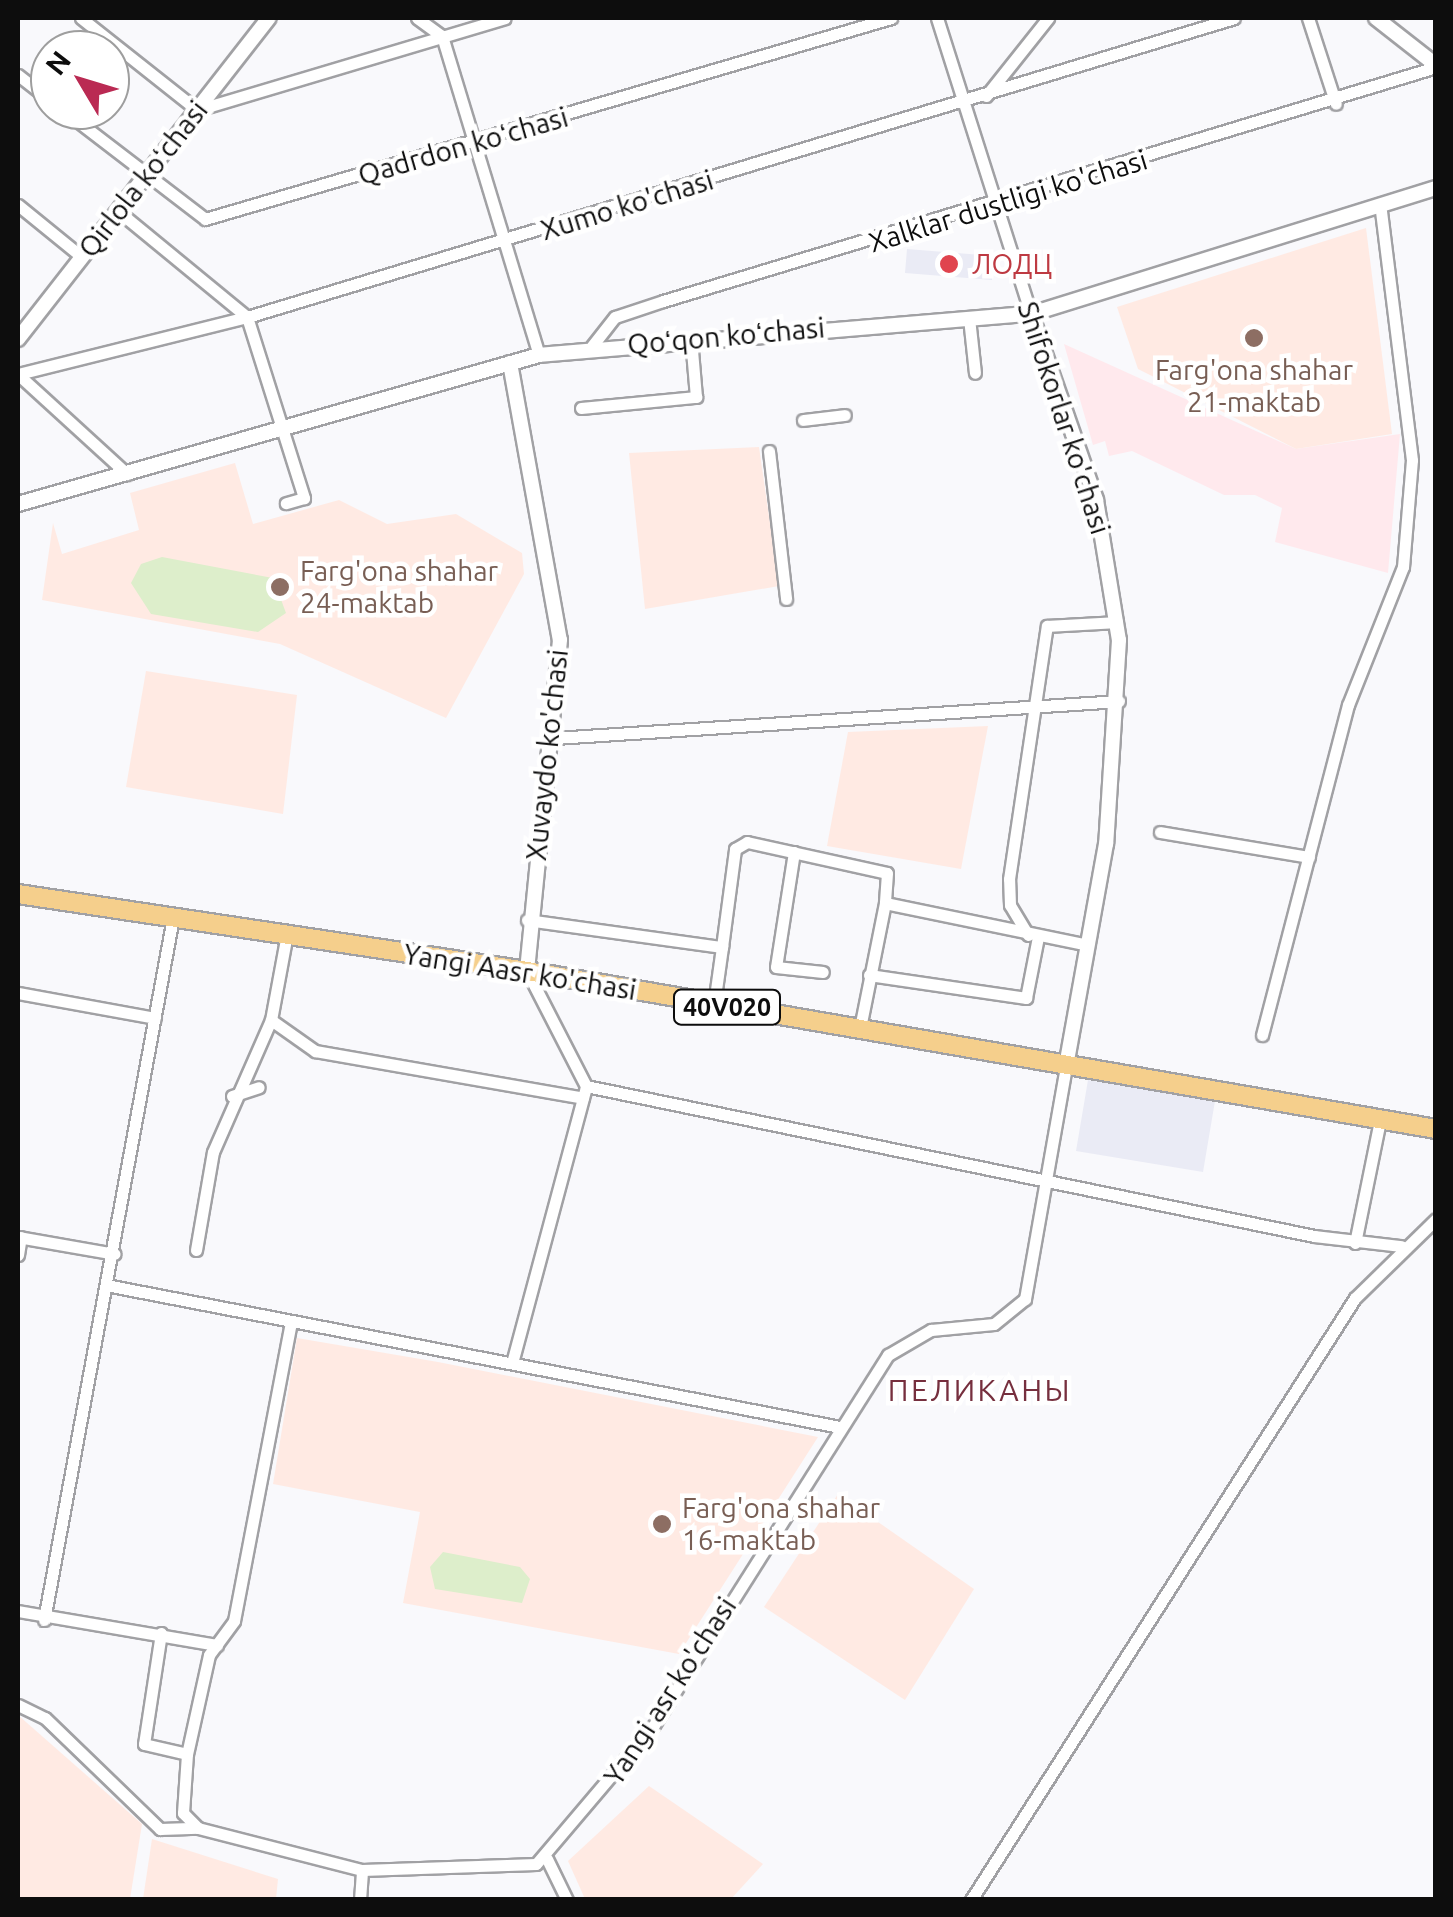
<!DOCTYPE html>
<meta charset="utf-8">
<style>
body{margin:0}
#map{position:relative;width:1453px;height:1917px;overflow:hidden;background:#f9f9fc;font-family:Ubuntu,sans-serif}
div>[style]{position:absolute}
[style*='--x']{left:calc(var(--x)*1px);top:calc(var(--y)*1px);width:calc(var(--w)*1px);rotate:calc(var(--a)*1deg)}
.built>*{inset:0;background:#eaebf5}
.industrial>*{inset:0;background:#ffe9ed}
.education>*{inset:0;background:#ffeae3}
.green>*{inset:0;background:#ddeecb}
.roads{filter:drop-shadow(2px 0 #a1a1a4) drop-shadow(-2px 0 #a1a1a4) drop-shadow(0 2px #a1a1a4) drop-shadow(0 -2px #a1a1a4)}
.minor>*{height:11px;margin:-5.5px;padding:0 5.5px;transform-origin:5.5px;border-radius:5.5px;background:#fff}
.tertiary>*{height:14px;margin:-7px;padding:0 7px;transform-origin:7px;border-radius:7px;background:#fff}
.primary>*{height:18px;margin:-9px;padding:0 9px;transform-origin:9px;border-radius:9px;background:#f5cf8c}
.dots>*{width:28px;height:28px;translate:-50% -50%;box-sizing:border-box;border:5px solid #fff;border-radius:50%}
span{translate:-50% -50%;white-space:nowrap;text-align:center;line-height:1.15;-webkit-text-stroke:9px #fff;paint-order:stroke}
.shield-label span{padding:2px 8px;background:#fff;border:2px solid;border-radius:8px;-webkit-text-stroke-width:0}
.shield-label{font-size:25px;color:#0d0d0d;font-weight:700}
.street-label{font-size:28px;color:#0d0d0d}
.health-label{font-size:28px;color:#be3a42}
.left{translate:0 -50%;text-align:left}
.education-label{font-size:28px;color:#785e54}
.neighbourhood-label{font-size:30px;color:#762f3e;letter-spacing:2.5px}
.frame{position:absolute;inset:0;border:20px solid #0d0d0d;pointer-events:none}
.north{position:absolute;left:30px;top:30px;width:100px;height:100px;box-sizing:border-box;background:#fff;border:2px solid #9e9e9e;border-radius:50%;rotate:308deg;font-size:28px;font-weight:700;line-height:40px;text-align:center;color:#0d0d0d}
.north::after{content:'';display:block;margin:auto;width:35px;height:45px;background:#ba2a53;clip-path:polygon(50% 0,100% 100%,50% 72%,0 100%)}
</style>
<div id="map">
<div class="built">
<div style="clip-path:polygon(907px 249px,994px 256px,992px 280px,905px 273px)"></div>
<div style="clip-path:polygon(1088px 1080px,1215px 1101px,1203px 1172px,1076px 1151px)"></div>
</div>
<div class="industrial">
<div style="clip-path:polygon(1064px 344px,1296px 449px,1400px 434px,1388px 573px,1275px 542px,1282px 508px,1255px 495px,1224px 495px,1132px 451px,1109px 456px,1105px 441px,1093px 445px)"></div>
</div>
<div class="education">
<div style="clip-path:polygon(1366px 228px,1392px 434px,1296px 449px,1138px 369px,1117px 307px)"></div>
<div style="clip-path:polygon(759px 447px,779px 586px,645px 609px,629px 453px)"></div>
<div style="clip-path:polygon(235px 463px,253px 524px,339px 500px,387px 524px,456px 514px,522px 553px,524px 574px,446px 718px,280px 644px,42px 600px,53px 523px,62px 554px,139px 530px,130px 493px)"></div>
<div style="clip-path:polygon(146px 671px,297px 695px,283px 814px,126px 787px)"></div>
<div style="clip-path:polygon(988px 726px,961px 869px,827px 846px,848px 732px)"></div>
<div style="clip-path:polygon(297px 1338px,438px 1362px,818px 1437px,679px 1654px,403px 1603px,420px 1512px,273px 1484px)"></div>
<div style="clip-path:polygon(838px 1494px,974px 1589px,905px 1700px,764px 1607px)"></div>
<div style="clip-path:polygon(18px 1715px,142px 1824px,130px 1899px,18px 1899px)"></div>
<div style="clip-path:polygon(649px 1786px,763px 1864px,731px 1899px,585px 1899px,568px 1861px)"></div>
<div style="clip-path:polygon(152px 1839px,278px 1879px,276px 1899px,143px 1899px)"></div>
</div>
<div class="green">
<div style="clip-path:polygon(162px 557px,273px 578px,286px 613px,258px 632px,151px 614px,131px 583px,141px 564px)"></div>
<div style="clip-path:polygon(443px 1552px,520px 1567px,530px 1579px,522px 1603px,435px 1589px,430px 1567px)"></div>
</div>
<div class="roads">
<div class="minor">
<div style="--x:81;--y:18;--w:148;--a:38.4"></div>
<div style="--x:197;--y:110;--w:321;--a:-16.6"></div>
<div style="--x:417;--y:18;--w:31;--a:36"></div>
<div style="--x:442;--y:36;--w:333;--a:73.1"></div>
<div style="--x:937;--y:18;--w:311;--a:72.4"></div>
<div style="--x:1308;--y:18;--w:90;--a:72"></div>
<div style="--x:18;--y:75;--w:41;--a:38"></div>
<div style="--x:986;--y:96;--w:100;--a:-51.5"></div>
<div style="--x:63;--y:110;--w:179;--a:37.5"></div>
<div style="--x:205;--y:219;--w:715;--a:-16.33"></div>
<div style="--x:18;--y:205;--w:82;--a:39.1"></div>
<div style="--x:118;--y:211;--w:167;--a:39.4"></div>
<div style="--x:247;--y:317;--w:190;--a:72.5"></div>
<div style="--x:304;--y:498;--w:19;--a:164"></div>
<div style="--x:969;--y:318;--w:55;--a:83.8"></div>
<div style="--x:592;--y:346;--w:37;--a:-52"></div>
<div style="--x:615;--y:317;--w:51;--a:-18.4"></div>
<div style="--x:663;--y:301;--w:808;--a:-16.84"></div>
<div style="--x:18;--y:374;--w:236;--a:-14"></div>
<div style="--x:247;--y:317;--w:1031;--a:-16.85"></div>
<div style="--x:23;--y:379;--w:141;--a:42.4"></div>
<div style="--x:581;--y:408;--w:116;--a:-5.5"></div>
<div style="--x:696;--y:397;--w:58;--a:-94.9"></div>
<div style="--x:803;--y:420;--w:42;--a:-6.8"></div>
<div style="--x:769;--y:451;--w:149;--a:83.4"></div>
<div style="--x:555;--y:738;--w:565;--a:-3.75"></div>
<div style="--x:1160;--y:832;--w:151;--a:9.5"></div>
<div style="--x:794;--y:852;--w:116;--a:98.9"></div>
<div style="--x:776;--y:967;--w:47;--a:6.1"></div>
<div style="--x:527;--y:920;--w:197;--a:7.9"></div>
<div style="--x:722;--y:947;--w:99;--a:-82.4"></div>
<div style="--x:735;--y:849;--w:14;--a:-30"></div>
<div style="--x:747;--y:842;--w:143;--a:12.5"></div>
<div style="--x:887;--y:873;--w:30;--a:94"></div>
<div style="--x:885;--y:903;--w:207;--a:11.7"></div>
<div style="--x:1028;--y:935;--w:35;--a:-121"></div>
<div style="--x:1010;--y:905;--w:26;--a:-92"></div>
<div style="--x:1009;--y:879;--w:256;--a:-81.5"></div>
<div style="--x:1047;--y:626;--w:70;--a:-3.3"></div>
<div style="--x:869;--y:975;--w:159;--a:8.3"></div>
<div style="--x:1026;--y:998;--w:62;--a:-78.9"></div>
<div style="--x:18;--y:993;--w:139;--a:10.3"></div>
<div style="--x:714;--y:1004;--w:58;--a:-82"></div>
<div style="--x:271;--y:1020;--w:54;--a:35.2"></div>
<div style="--x:315;--y:1051;--w:272;--a:9.9"></div>
<div style="--x:860;--y:1028;--w:127;--a:-78.7"></div>
<div style="--x:1262;--y:1035;--w:341;--a:-75.4"></div>
<div style="--x:1348;--y:705;--w:149;--a:-68.3"></div>
<div style="--x:1403;--y:567;--w:107;--a:-85.2"></div>
<div style="--x:1412;--y:460;--w:251;--a:-97.1"></div>
<div style="--x:586;--y:1086;--w:743;--a:11.64"></div>
<div style="--x:1314;--y:1236;--w:88;--a:6.6"></div>
<div style="--x:232;--y:1096;--w:28;--a:-18"></div>
<div style="--x:18;--y:1237;--w:98;--a:9.9"></div>
<div style="--x:1355;--y:1243;--w:126;--a:-78.5"></div>
<div style="--x:196;--y:1250;--w:99;--a:-80.2"></div>
<div style="--x:213;--y:1152;--w:144;--a:-66.3"></div>
<div style="--x:271;--y:1020;--w:87;--a:-79.5"></div>
<div style="--x:18;--y:1255;--w:18;--a:-81"></div>
<div style="--x:111;--y:1286;--w:743;--a:10.95"></div>
<div style="--x:291;--y:1322;--w:304;--a:100.8"></div>
<div style="--x:234;--y:1621;--w:42;--a:126.3"></div>
<div style="--x:209;--y:1655;--w:101;--a:102.5"></div>
<div style="--x:187;--y:1754;--w:59;--a:93.9"></div>
<div style="--x:183;--y:1813;--w:21;--a:45"></div>
<div style="--x:198;--y:1828;--w:169;--a:14.4"></div>
<div style="--x:362;--y:1870;--w:174;--a:-2"></div>
<div style="--x:536;--y:1864;--w:182;--a:-49.7"></div>
<div style="--x:654;--y:1725;--w:438;--a:-57.7"></div>
<div style="--x:888;--y:1355;--w:50;--a:-30.2"></div>
<div style="--x:931;--y:1330;--w:63;--a:-5.4"></div>
<div style="--x:994;--y:1324;--w:40;--a:-39"></div>
<div style="--x:1025;--y:1299;--w:237;--a:-80"></div>
<div style="--x:512;--y:1363;--w:287;--a:-75"></div>
<div style="--x:586;--y:1086;--w:129;--a:-117.2"></div>
<div style="--x:18;--y:1611;--w:202;--a:9.7"></div>
<div style="--x:44;--y:1620;--w:715;--a:-79.6"></div>
<div style="--x:161;--y:1633;--w:112;--a:98.7"></div>
<div style="--x:144;--y:1744;--w:44;--a:13.1"></div>
<div style="--x:18;--y:1705;--w:30;--a:26"></div>
<div style="--x:45;--y:1718;--w:160;--a:44"></div>
<div style="--x:160;--y:1829;--w:38;--a:-2"></div>
<div style="--x:547;--y:1859;--w:46;--a:64"></div>
<div style="--x:360;--y:1900;--w:30;--a:-86"></div>
<div style="--x:971;--y:1900;--w:714;--a:-57.47"></div>
<div style="--x:1355;--y:1298;--w:113;--a:-44.3"></div>
</div>
<div class="tertiary">
<div style="--x:1376;--y:18;--w:76;--a:38.1"></div>
<div style="--x:1031;--y:314;--w:197;--a:70.7"></div>
<div style="--x:1096;--y:500;--w:142;--a:80.7"></div>
<div style="--x:1119;--y:640;--w:204;--a:93.6"></div>
<div style="--x:1106;--y:844;--w:226;--a:100.2"></div>
<div style="--x:18;--y:339;--w:407;--a:-52"></div>
<div style="--x:510;--y:363;--w:281;--a:79.8"></div>
<div style="--x:560;--y:640;--w:333;--a:95.7"></div>
<div style="--x:18;--y:504;--w:542;--a:-15.96"></div>
<div style="--x:539;--y:355;--w:494;--a:-4.8"></div>
<div style="--x:1031;--y:314;--w:424;--a:-17.3"></div>
</div>
<div class="primary">
<div style="--x:18;--y:894;--w:515;--a:8.6"></div>
<div style="--x:527;--y:971;--w:923;--a:9.86"></div>
</div>
</div>
<div class="dots">
<div style="left:949px;top:264px;background:#e0444e"></div>
<div style="left:1254px;top:338px;background:#8d6e63"></div>
<div style="left:280px;top:587px;background:#8d6e63"></div>
<div style="left:662px;top:1524px;background:#8d6e63"></div>
</div>
<div class="shield-label">
<span style="left:727px;top:1007px">40V020</span>
</div>
<div class="street-label">
<span style="left:463px;top:146px;rotate:-16deg">Qadrdon koʻchasi</span>
<span style="left:143px;top:179px;rotate:-52deg">Qirlola koʻchasi</span>
<span style="left:1008px;top:201px;rotate:-17deg">Xalklar dustligi ko'chasi</span>
<span style="left:627px;top:205px;rotate:-17deg">Xumo ko'chasi</span>
<span style="left:726px;top:336px;rotate:-5deg">Qoʻqon koʻchasi</span>
<span style="left:1064px;top:418px;rotate:72deg">Shifokorlar ko'chasi</span>
<span style="left:547px;top:755px;rotate:-84deg">Xuvaydo ko'chasi</span>
<span style="left:520px;top:972px;rotate:9deg">Yangi Aasr ko'chasi</span>
<span style="left:670px;top:1691px;rotate:-57deg">Yangi asr ko'chasi</span>
</div>
<div class="health-label">
<span class="left" style="left:972px;top:264px">ЛОДЦ</span>
</div>
<div class="education-label">
<span style="left:1254px;top:386px">Farg'ona shahar<br>21-maktab</span>
<span class="left" style="left:300px;top:587px">Farg'ona shahar<br>24-maktab</span>
<span class="left" style="left:682px;top:1524px">Farg'ona shahar<br>16-maktab</span>
</div>
<div class="neighbourhood-label">
<span style="left:980px;top:1390px">ПЕЛИКАНЫ</span>
</div>
<div class="frame"></div>
<div class="north">N</div>
</div>
